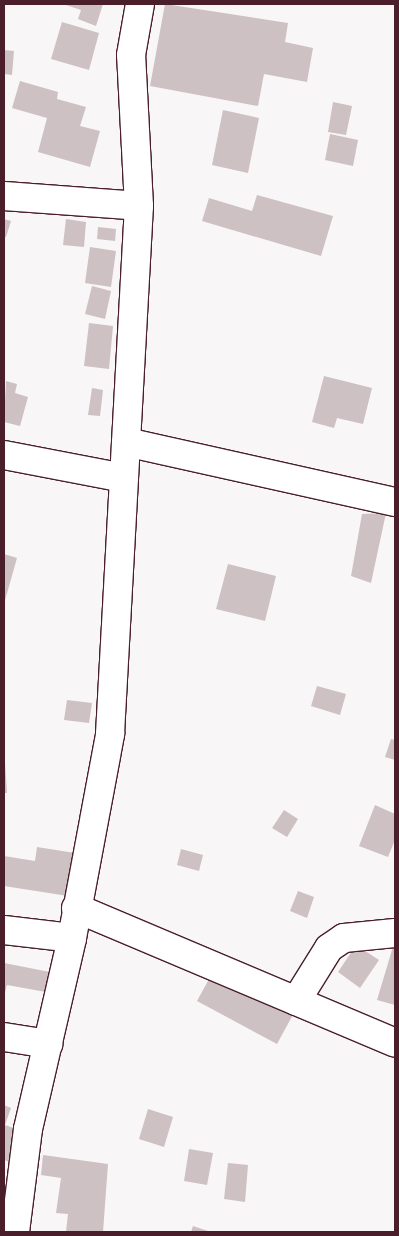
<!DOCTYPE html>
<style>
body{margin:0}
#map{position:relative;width:399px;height:1236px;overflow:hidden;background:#f8f6f7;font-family:Mali,sans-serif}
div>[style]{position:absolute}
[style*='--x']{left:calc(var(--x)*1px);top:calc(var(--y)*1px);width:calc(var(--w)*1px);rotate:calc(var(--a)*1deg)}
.building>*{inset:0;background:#cdc1c4}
.roads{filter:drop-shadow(1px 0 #4a1f2b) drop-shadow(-1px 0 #4a1f2b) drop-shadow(0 1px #4a1f2b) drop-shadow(0 -1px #4a1f2b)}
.street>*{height:28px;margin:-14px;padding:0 14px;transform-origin:14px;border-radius:14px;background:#fff}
span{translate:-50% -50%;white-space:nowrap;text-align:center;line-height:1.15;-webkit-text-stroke:4px #fff;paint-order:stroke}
.frame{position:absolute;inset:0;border:5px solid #4a1f2b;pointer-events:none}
</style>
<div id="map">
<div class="building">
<div style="clip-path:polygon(63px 4px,103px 4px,96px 26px,78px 19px,81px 10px)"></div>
<div style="clip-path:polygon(165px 4px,288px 23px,285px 42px,313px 48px,307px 82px,264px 74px,258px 106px,150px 86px)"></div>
<div style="clip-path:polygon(62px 22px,99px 33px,89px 70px,51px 59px)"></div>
<div style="clip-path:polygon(4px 50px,14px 51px,12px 75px,4px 74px)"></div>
<div style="clip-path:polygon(20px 81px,58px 92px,57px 99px,86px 107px,80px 126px,100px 131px,90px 167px,38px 152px,47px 118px,12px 108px)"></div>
<div style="clip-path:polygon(333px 102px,352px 106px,346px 135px,328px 132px)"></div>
<div style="clip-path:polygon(223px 110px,259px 118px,248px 173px,212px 165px)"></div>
<div style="clip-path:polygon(330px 134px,358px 140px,353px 166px,325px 160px)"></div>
<div style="clip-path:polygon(257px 195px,333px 216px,321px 256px,202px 221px,209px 198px,252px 211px)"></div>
<div style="clip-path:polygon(4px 219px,11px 221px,6px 237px,4px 237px)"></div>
<div style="clip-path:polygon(66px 219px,86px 222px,84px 247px,63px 245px)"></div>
<div style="clip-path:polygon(98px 227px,116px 229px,115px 241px,97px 239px)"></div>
<div style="clip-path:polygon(90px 247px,116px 251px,111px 287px,85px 283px)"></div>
<div style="clip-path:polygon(92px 286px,111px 291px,105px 319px,85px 314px)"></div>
<div style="clip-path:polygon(89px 323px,113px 326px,109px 369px,84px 366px)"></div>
<div style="clip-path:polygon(324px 376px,372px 388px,363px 424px,337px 418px,334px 428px,312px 422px)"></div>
<div style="clip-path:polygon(6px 381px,17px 384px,15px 393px,28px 397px,20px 426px,4px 422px)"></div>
<div style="clip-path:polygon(92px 388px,103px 390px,100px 416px,88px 415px)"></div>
<div style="clip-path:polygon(386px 513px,371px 583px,351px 576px,362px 514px)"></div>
<div style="clip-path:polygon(4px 554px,17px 558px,4px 604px)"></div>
<div style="clip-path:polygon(228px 564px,276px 576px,265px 621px,216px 609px)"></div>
<div style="clip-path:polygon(317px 686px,346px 694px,340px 715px,311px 706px)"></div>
<div style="clip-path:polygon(67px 700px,92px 703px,89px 723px,64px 720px)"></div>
<div style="clip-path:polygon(391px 739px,395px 740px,395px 760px,385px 757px)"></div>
<div style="clip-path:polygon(4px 762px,5px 762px,7px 793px,4px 793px)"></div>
<div style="clip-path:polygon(375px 805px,395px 814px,395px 840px,388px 857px,359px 846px)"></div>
<div style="clip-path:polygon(284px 810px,298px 819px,287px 837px,272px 828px)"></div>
<div style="clip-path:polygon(37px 847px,75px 853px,68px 896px,4px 886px,4px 856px,35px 861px)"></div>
<div style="clip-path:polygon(181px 849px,203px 855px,199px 871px,177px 865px)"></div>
<div style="clip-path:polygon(298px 891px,314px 897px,307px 918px,290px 911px)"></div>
<div style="clip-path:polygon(395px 940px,395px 1005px,377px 1000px)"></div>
<div style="clip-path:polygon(356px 945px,379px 960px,360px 988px,338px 972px)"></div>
<div style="clip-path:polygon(4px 963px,50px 972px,46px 992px,7px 985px,4px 996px)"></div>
<div style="clip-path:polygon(215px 968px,295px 1011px,277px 1044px,197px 1001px)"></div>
<div style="clip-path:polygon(4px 1105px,11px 1108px,5px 1125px,22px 1131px,10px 1162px,4px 1160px)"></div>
<div style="clip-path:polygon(148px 1109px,173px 1117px,164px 1147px,139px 1139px)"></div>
<div style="clip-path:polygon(189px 1149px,213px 1153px,207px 1185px,184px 1181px)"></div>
<div style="clip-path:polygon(43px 1155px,108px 1164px,103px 1232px,66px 1232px,68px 1214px,56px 1213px,61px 1178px,41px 1175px)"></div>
<div style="clip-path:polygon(228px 1163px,248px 1165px,245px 1202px,224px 1199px)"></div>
<div style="clip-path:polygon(193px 1226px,211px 1232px,191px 1232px)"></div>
</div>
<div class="roads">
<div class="street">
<div style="--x:4;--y:196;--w:135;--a:4.2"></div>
<div style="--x:126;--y:442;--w:276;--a:12.6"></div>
<div style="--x:4;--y:455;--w:122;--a:10.9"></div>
<div style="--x:76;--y:908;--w:346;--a:22.9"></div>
<div style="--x:4;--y:930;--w:68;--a:6.7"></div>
<div style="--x:296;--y:1001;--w:62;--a:-58.1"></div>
<div style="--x:329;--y:948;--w:18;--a:-34"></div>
<div style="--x:344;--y:938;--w:51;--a:-5.6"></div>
<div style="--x:4;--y:1037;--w:45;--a:9"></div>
<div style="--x:15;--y:1232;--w:104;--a:-82.8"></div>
<div style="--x:28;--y:1129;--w:196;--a:-77"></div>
<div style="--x:72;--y:938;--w:208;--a:-79.4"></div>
<div style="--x:110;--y:734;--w:529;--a:-86.86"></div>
<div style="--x:139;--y:206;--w:151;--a:-93"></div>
<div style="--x:131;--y:55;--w:52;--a:-80"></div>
</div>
</div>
<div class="frame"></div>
</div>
